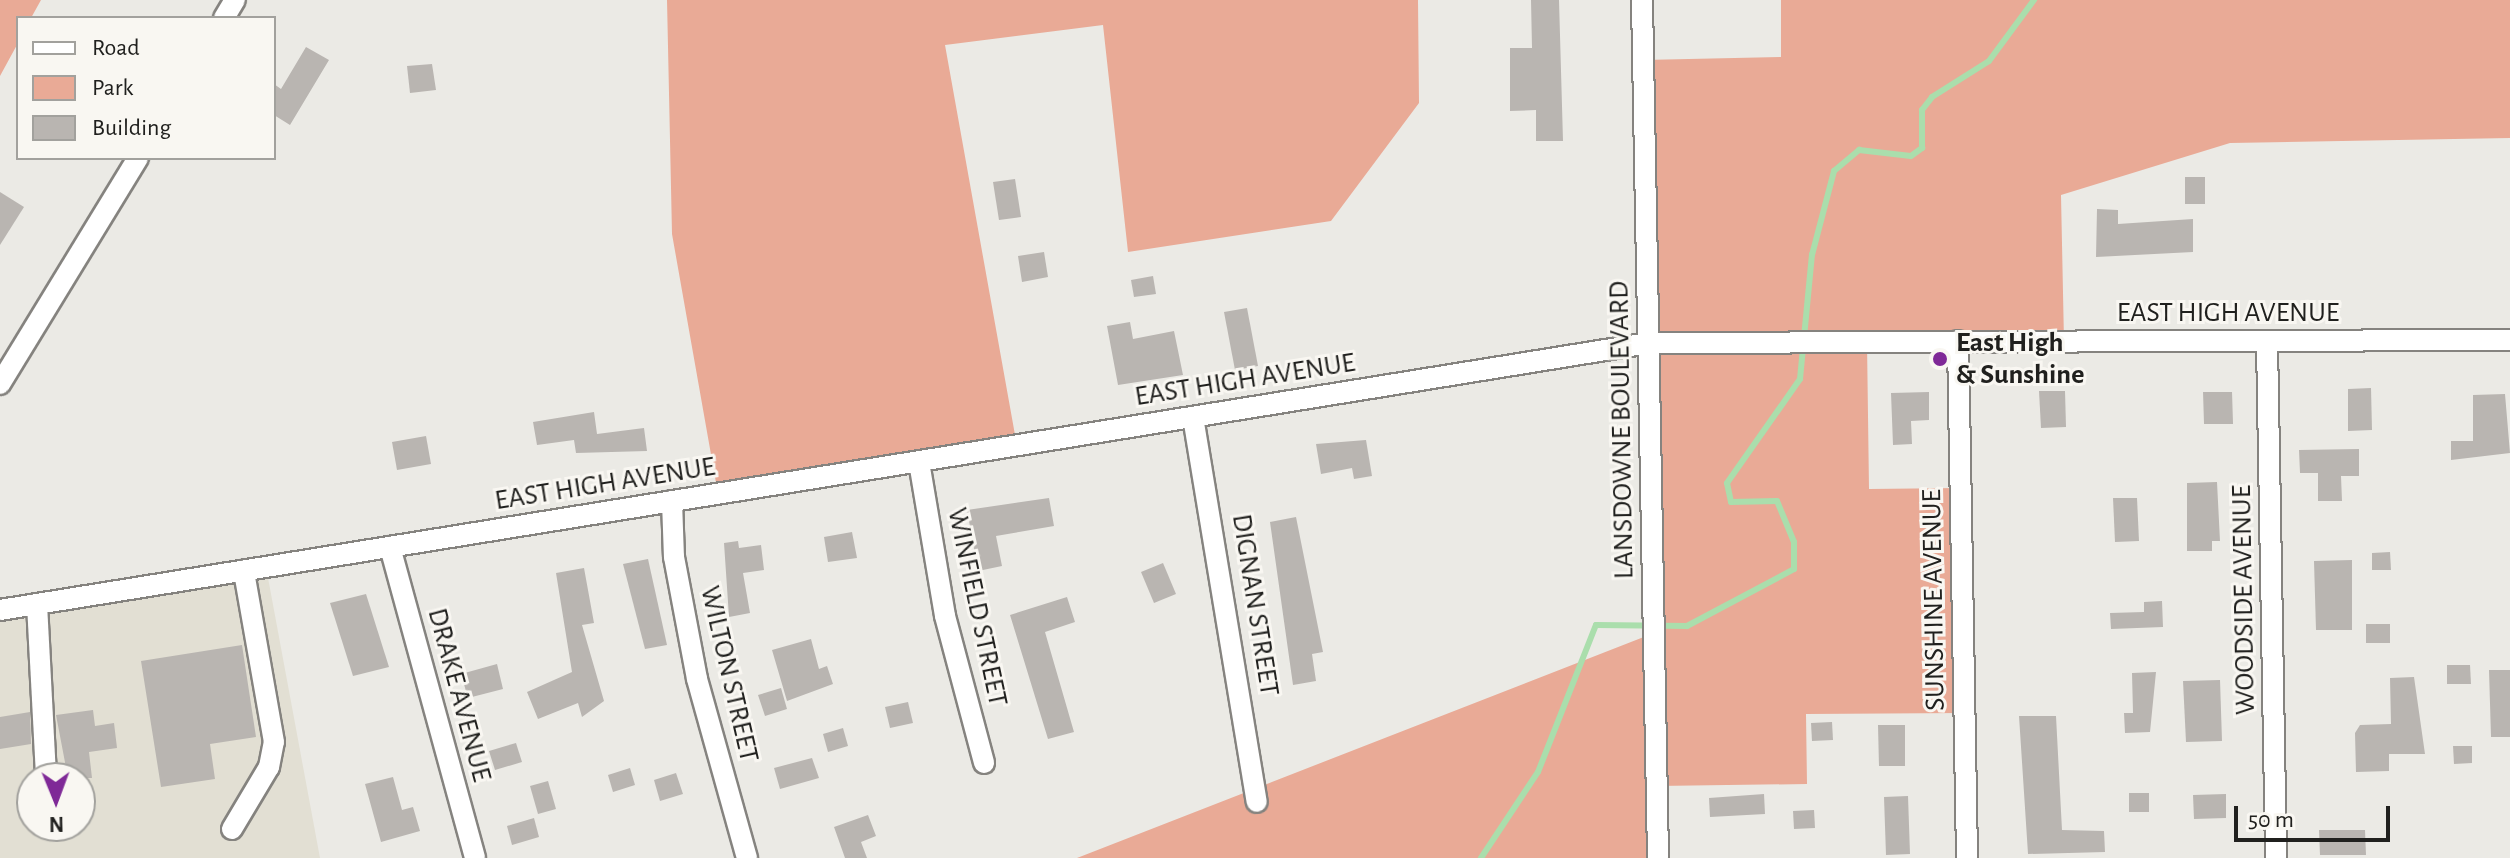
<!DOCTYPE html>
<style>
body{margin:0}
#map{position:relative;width:2510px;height:858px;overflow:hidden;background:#ebeae5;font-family:"Alegreya Sans",sans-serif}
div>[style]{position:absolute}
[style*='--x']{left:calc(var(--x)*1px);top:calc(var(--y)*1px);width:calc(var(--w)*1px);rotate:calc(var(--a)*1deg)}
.built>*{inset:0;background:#e2dfd3}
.green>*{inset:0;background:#e9aa96}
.stream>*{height:6px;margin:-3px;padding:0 3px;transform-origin:3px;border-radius:3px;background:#aadeac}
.building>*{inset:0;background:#b9b5b1}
.roads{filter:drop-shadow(2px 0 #85837f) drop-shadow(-2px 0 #85837f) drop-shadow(0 2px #85837f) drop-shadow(0 -2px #85837f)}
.minor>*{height:20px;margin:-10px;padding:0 10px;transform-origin:10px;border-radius:10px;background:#fff}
.dots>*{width:22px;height:22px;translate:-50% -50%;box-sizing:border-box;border:4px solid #f9f7f2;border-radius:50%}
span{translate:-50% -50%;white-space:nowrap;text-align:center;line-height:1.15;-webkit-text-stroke:6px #f9f7f2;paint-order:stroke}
.street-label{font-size:28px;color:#20201e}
.poi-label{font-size:28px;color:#20201e;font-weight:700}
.left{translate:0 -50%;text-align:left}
.legend{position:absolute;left:16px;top:16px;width:260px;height:144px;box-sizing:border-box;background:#f9f7f2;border:2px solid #a2a19d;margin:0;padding:10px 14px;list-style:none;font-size:24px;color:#20201e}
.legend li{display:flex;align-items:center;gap:16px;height:40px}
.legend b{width:40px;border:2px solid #a2a19d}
.north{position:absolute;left:16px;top:762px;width:80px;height:80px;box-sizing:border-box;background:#f9f7f2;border:2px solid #a2a19d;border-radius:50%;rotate:179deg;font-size:22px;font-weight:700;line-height:32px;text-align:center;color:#20201e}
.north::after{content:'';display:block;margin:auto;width:28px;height:36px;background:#7f2997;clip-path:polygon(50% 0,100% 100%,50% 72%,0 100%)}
.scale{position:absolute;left:2234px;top:806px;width:156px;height:36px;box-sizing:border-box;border:4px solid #20201e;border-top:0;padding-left:10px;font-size:24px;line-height:28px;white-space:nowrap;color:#20201e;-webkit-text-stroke:6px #f9f7f2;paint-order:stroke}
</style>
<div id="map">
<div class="built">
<div style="clip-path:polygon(evenodd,266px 567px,320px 858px,0 858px,0 610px,266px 567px,32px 778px,80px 778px,80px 826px,32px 826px,32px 778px)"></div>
</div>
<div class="green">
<div style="clip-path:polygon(0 0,41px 0,31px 18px,18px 18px,18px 43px,0 76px)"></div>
<div style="clip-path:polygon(667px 0,1418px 0,1419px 103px,1331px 221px,1128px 252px,1103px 25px,945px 45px,1017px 446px,718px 494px,672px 234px)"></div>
<div style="clip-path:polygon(1781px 0,2510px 0,2510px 138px,2230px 143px,2061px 195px,2064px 341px,1867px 342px,1869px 489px,1960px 488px,1964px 713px,1806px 714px,1807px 784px,1657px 786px,1658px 858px,1077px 858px,1654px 633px,1643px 60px,1781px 57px)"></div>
</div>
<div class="stream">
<div style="--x:1481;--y:858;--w:103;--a:-56.5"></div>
<div style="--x:1538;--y:772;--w:158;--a:-68.5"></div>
<div style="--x:1596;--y:625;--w:91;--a:0.6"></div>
<div style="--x:1687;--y:626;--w:121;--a:-28"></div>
<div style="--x:1794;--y:569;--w:27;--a:-90"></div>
<div style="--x:1794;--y:542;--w:44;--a:-112.5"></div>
<div style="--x:1777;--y:501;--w:46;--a:178.8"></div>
<div style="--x:1731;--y:502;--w:19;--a:-102"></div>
<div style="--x:1727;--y:483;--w:127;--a:-54.9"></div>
<div style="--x:1800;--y:379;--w:125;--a:-84.5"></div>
<div style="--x:1812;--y:255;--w:87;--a:-75.3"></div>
<div style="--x:1834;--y:171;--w:33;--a:-40"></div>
<div style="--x:1859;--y:150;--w:52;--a:6.6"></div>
<div style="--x:1911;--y:156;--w:14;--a:-36"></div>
<div style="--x:1922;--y:148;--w:38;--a:-90"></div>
<div style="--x:1922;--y:110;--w:16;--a:-52"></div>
<div style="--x:1932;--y:97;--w:67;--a:-32.3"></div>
<div style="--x:1989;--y:61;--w:76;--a:-53.6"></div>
</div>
<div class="building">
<div style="clip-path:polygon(1531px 0,1559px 0,1563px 141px,1536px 141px,1536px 110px,1510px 111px,1510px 48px,1532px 48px)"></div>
<div style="clip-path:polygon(306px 47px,329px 60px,290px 125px,274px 115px,274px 84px,281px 89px)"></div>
<div style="clip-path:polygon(432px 64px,436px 90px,410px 93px,407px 66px)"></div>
<div style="clip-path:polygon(2185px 177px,2205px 177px,2205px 204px,2185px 204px)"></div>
<div style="clip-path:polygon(1015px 179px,1021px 217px,999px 220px,993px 182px)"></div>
<div style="clip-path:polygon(0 192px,24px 207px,0 245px)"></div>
<div style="clip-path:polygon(2097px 209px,2118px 210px,2118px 224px,2193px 219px,2193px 252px,2096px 257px)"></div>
<div style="clip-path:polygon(1044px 252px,1048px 277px,1022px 282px,1018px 256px)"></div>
<div style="clip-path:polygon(1153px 276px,1156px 294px,1134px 297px,1131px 280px)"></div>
<div style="clip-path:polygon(1247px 308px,1258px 366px,1235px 370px,1224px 312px)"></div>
<div style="clip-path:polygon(1130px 322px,1133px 339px,1174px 331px,1183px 375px,1118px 385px,1107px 326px)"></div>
<div style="clip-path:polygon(2371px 388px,2372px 430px,2348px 431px,2348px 389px)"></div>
<div style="clip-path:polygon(2039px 391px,2065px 391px,2066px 427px,2041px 428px)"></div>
<div style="clip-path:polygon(1929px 392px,1929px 420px,1911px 421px,1912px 444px,1893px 445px,1891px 393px)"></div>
<div style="clip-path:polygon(2203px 392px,2232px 392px,2233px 424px,2204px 424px)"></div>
<div style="clip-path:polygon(2505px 394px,2510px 453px,2451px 460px,2451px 441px,2473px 441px,2473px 395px)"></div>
<div style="clip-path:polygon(594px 412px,597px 434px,644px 428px,647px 451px,576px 453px,574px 440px,537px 445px,533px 422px)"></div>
<div style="clip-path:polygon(426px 436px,431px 464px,397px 470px,392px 442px)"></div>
<div style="clip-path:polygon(1366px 440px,1372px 476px,1354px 479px,1352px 468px,1321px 474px,1316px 444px)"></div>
<div style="clip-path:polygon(2359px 449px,2359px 476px,2341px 476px,2342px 501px,2318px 501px,2318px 473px,2300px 473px,2299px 450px)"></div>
<div style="clip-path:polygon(2217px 482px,2220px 541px,2212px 541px,2212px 551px,2187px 551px,2187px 483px)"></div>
<div style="clip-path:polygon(1049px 498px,1054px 526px,996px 536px,1002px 566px,978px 571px,967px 510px)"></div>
<div style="clip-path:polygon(2113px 498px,2137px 498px,2139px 541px,2115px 542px)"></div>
<div style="clip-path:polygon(1296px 517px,1323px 652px,1312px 654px,1316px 681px,1293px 685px,1270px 522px)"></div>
<div style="clip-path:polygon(852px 532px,857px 558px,828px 562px,824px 537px)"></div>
<div style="clip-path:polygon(738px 541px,739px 548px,761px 545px,764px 570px,743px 573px,750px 613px,729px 617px,724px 543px)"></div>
<div style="clip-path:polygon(2390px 552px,2391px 570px,2372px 570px,2372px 553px)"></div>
<div style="clip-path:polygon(648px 559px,667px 645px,645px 649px,623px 564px)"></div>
<div style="clip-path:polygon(2352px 560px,2352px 630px,2316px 630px,2314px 561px)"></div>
<div style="clip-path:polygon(1163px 563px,1176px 594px,1154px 603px,1141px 572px)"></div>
<div style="clip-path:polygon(584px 568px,594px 623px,582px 625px,604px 701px,582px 717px,578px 703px,538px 719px,527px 692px,572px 672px,556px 573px)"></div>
<div style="clip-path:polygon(366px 594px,389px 667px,353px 676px,330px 603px)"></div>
<div style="clip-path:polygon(1067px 597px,1075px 622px,1045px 632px,1074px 732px,1048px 739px,1010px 615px)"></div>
<div style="clip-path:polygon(2162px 601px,2163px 627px,2111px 629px,2110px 613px,2144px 612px,2144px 602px)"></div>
<div style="clip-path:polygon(2366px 624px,2390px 624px,2390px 643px,2366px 643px)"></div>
<div style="clip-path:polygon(811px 639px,819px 669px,827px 666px,833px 684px,787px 701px,772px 650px)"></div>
<div style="clip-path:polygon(242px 645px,256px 737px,210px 744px,215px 779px,161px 787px,141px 661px)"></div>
<div style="clip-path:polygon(497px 664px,503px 689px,468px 698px,461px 674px)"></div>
<div style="clip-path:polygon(2447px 665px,2470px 665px,2471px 684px,2447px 684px)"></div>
<div style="clip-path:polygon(2489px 670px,2510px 670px,2510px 737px,2491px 737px)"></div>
<div style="clip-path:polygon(2156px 672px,2150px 732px,2125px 733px,2124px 713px,2133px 713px,2132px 673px)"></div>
<div style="clip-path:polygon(2414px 677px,2425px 754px,2389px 754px,2389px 771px,2356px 772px,2355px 733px,2360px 725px,2391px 724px,2390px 678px)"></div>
<div style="clip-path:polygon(2220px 680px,2222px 741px,2186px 742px,2183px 681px)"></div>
<div style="clip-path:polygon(781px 688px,787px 709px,765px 716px,758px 695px)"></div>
<div style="clip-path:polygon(908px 702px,913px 723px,890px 728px,885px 707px)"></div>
<div style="clip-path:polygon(93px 710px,95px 726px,114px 723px,117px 748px,89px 752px,92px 778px,68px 778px,56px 715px)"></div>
<div style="clip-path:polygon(30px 712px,31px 744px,0 749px,0 717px)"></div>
<div style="clip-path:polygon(2019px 716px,2056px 716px,2062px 830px,2104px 831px,2105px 852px,2028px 854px)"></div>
<div style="clip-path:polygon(1832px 722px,1833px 740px,1812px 741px,1811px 723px)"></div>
<div style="clip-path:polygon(1878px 725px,1905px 725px,1905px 766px,1879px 766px)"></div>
<div style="clip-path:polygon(843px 728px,848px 746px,828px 752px,823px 734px)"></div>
<div style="clip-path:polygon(516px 743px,522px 762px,495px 770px,489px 751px)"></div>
<div style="clip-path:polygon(2453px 746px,2472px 746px,2472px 763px,2454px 764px)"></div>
<div style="clip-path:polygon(812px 758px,819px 778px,780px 789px,774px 768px)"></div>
<div style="clip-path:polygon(630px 768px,635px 785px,613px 792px,608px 775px)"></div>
<div style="clip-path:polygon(676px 773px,683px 794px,660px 801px,654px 780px)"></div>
<div style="clip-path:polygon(393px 777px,402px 810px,413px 807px,420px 831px,381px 842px,365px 784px)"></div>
<div style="clip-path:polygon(548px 781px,556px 809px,538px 814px,530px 786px)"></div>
<div style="clip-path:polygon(2129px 793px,2149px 793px,2149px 812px,2129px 812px)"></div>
<div style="clip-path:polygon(1764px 794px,1765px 814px,1710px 817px,1709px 798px)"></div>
<div style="clip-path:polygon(2226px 794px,2226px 818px,2194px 819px,2193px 795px)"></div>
<div style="clip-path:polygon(1908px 796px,1910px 854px,1886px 855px,1884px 797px)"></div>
<div style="clip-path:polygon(1814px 810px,1815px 828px,1794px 829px,1793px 811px)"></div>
<div style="clip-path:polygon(868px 815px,876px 836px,861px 842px,867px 858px,845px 858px,834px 827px)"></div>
<div style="clip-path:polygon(534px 818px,539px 837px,512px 845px,507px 826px)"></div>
<div style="clip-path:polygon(2319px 830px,2365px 830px,2366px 855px,2320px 855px)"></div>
</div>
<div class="roads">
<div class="minor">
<div style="--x:1642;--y:0;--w:858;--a:88.93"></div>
<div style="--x:224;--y:18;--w:21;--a:-59"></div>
<div style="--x:1958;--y:341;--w:517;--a:89"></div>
<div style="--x:2267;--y:341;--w:517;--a:89"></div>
<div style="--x:0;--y:384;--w:265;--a:-58.6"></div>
<div style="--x:1193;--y:417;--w:390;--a:80.6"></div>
<div style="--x:919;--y:462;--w:156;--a:80.4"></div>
<div style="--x:945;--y:616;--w:152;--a:75.1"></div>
<div style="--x:672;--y:501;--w:56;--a:88"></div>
<div style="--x:674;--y:557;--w:124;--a:79.3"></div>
<div style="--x:697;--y:679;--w:186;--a:74.4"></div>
<div style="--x:390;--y:547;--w:322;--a:74.7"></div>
<div style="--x:37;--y:604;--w:170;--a:87"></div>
<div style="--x:0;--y:610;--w:1669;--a:-9.2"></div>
<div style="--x:1648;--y:343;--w:862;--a:-0.2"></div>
<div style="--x:232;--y:829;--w:72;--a:-59.2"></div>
<div style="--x:269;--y:767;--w:25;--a:-79"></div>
<div style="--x:274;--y:742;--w:174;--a:-100"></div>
</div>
</div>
<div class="dots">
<div style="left:1940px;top:359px;background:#7f2997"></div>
</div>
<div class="street-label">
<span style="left:2228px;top:313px">EAST HIGH AVENUE</span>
<span style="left:1245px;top:380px;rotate:-9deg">EAST HIGH AVENUE</span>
<span style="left:1622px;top:430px;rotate:-91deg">LANSDOWNE BOULEVARD</span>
<span style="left:605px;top:484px;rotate:-9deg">EAST HIGH AVENUE</span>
<span style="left:1934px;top:600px;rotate:-91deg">SUNSHINE AVENUE</span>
<span style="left:2244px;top:600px;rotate:-91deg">WOODSIDE AVENUE</span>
<span style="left:1255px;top:605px;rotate:81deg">DIGNAN STREET</span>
<span style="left:977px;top:607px;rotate:78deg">WINFIELD STREET</span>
<span style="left:729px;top:674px;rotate:77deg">WILTON STREET</span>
<span style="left:459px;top:695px;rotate:75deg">DRAKE AVENUE</span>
</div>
<div class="poi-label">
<span class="left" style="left:1956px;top:359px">East High<br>&amp; Sunshine</span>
</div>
<ul class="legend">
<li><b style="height:10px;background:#fff"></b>Road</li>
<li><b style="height:22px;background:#e9aa96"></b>Park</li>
<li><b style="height:22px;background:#b9b5b1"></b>Building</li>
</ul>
<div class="north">N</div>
<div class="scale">50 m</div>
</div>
